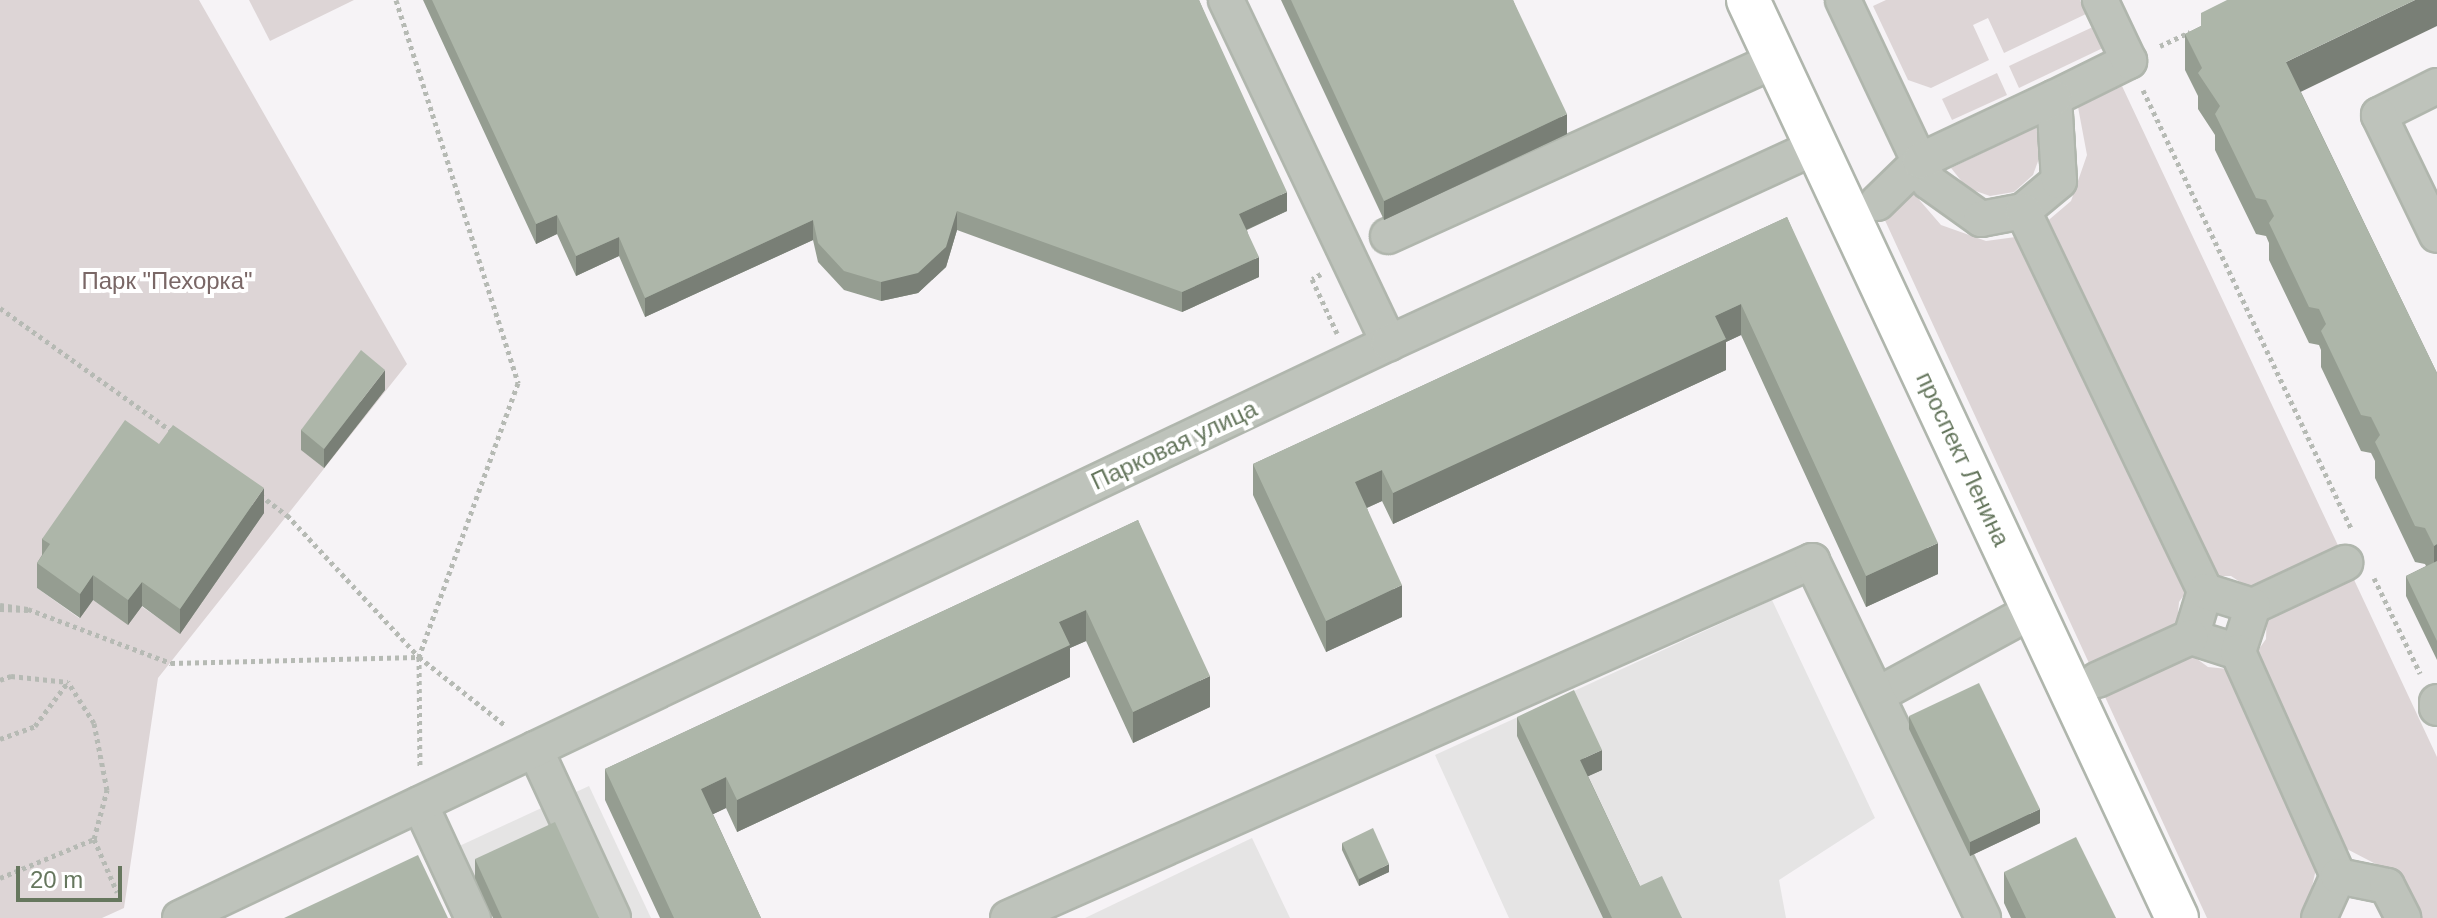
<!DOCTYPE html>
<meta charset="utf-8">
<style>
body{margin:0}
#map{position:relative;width:2437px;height:918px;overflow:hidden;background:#f6f3f6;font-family:Arial,sans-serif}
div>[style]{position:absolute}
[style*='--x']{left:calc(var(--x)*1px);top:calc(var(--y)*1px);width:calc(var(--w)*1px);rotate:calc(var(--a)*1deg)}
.built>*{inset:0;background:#e5e4e4}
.green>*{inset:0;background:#ddd5d6}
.path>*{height:5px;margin-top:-2.5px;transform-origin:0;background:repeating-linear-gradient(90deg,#b6bab4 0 4px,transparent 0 8px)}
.roads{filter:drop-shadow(2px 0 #b0b6ad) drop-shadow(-2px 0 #b0b6ad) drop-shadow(0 2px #b0b6ad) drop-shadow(0 -2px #b0b6ad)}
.minor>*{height:34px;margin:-17px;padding:0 17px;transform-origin:17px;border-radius:17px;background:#bec3bb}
.major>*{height:42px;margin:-21px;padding:0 21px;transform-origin:21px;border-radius:21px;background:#fff}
.wall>*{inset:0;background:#959d91}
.shaded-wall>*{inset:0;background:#797f76}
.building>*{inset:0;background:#adb6a9}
span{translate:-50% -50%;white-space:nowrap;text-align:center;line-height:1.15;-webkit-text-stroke:8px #fff;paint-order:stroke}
.park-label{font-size:24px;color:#7a6766}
.street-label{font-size:24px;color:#66775e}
.scale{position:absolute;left:16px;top:866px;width:106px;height:36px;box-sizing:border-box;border:4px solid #66775e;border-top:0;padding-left:10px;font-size:24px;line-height:28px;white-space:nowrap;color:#66775e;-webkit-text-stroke:6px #fff;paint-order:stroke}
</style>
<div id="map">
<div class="built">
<div style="clip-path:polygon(1772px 600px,1875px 818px,1779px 880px,1786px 918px,1509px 918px,1435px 755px)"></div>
<div style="clip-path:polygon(589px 786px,651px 918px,453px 918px,427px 861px)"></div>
<div style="clip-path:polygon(1252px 838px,1290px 918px,1085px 918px)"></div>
</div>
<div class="green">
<div style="clip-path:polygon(evenodd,0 0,199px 0,407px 364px,158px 678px,124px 908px,102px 918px,0 918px,0 0,264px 513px,180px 633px,141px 606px,128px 624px,93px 600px,79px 618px,37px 588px,264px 513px)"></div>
<div style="clip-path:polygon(249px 0,354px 0,270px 41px)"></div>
<div style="clip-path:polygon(1886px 0,2080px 0,2086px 14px,2004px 53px,1988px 18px,1973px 25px,1989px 60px,1931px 88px,1908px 80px,1873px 6px)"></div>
<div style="clip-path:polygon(2095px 26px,2105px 47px,2019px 88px,2009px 66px)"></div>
<div style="clip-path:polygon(1997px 73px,2007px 95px,1952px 120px,1942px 99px)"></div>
<div style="clip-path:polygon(2122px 86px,2343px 556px,2260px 595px,2231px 576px,2213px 576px,2044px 224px,2071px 201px,2087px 155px,2078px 107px)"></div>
<div style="clip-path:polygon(2036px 127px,2041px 153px,2033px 175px,2014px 192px,1990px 196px,1967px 188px,1951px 168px)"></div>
<div style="clip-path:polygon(1909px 188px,1941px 225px,1986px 241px,2023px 236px,2189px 588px,2179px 602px,2176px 635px,2094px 674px,1877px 203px)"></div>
<div style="clip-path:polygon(2349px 569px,2437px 757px,2437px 918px,2417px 918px,2395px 874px,2343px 847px,2254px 656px,2266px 639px,2267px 608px)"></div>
<div style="clip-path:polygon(2182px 648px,2208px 667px,2228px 669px,2318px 860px,2305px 918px,2207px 918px,2100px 686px)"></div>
</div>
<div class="path">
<div style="--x:396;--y:0;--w:402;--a:72.3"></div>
<div style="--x:518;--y:383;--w:291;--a:109.9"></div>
<div style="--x:419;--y:657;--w:110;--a:89.5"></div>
<div style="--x:2160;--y:46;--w:33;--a:-25"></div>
<div style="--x:2143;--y:90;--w:486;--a:64.6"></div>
<div style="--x:1321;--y:274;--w:10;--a:151"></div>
<div style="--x:1312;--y:279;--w:60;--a:65.2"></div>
<div style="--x:0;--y:308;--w:214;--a:35.7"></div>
<div style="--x:260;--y:495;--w:34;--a:37"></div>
<div style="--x:287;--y:515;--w:194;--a:47.1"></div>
<div style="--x:419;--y:657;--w:111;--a:38.4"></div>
<div style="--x:2374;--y:578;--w:106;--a:64.2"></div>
<div style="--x:0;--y:605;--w:28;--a:8"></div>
<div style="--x:28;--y:609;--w:153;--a:20.7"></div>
<div style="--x:171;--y:663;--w:247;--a:-1.4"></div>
<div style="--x:0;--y:609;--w:28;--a:2"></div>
<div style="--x:0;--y:680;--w:12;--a:-20"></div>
<div style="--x:11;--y:676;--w:57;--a:6"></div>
<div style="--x:0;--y:739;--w:37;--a:-20"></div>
<div style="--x:35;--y:726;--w:55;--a:-53.1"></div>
<div style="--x:94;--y:839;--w:58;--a:66.5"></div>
<div style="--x:0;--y:878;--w:102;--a:-22.5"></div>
<div style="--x:94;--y:839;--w:51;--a:-75.1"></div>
<div style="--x:107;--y:790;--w:68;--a:-101"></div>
<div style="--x:94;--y:723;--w:49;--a:-122.4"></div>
</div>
<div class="roads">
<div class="minor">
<div style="--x:1226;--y:0;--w:380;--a:64.6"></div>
<div style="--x:1843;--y:0;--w:201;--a:64.7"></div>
<div style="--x:1929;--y:182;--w:64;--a:35.4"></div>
<div style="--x:1981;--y:219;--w:43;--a:-10.8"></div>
<div style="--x:2023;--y:211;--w:47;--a:-39.8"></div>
<div style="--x:2059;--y:181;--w:83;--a:-93.4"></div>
<div style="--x:2054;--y:98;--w:84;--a:-26.3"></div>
<div style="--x:2129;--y:61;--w:68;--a:-115.4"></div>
<div style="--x:2437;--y:86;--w:65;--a:153.4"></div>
<div style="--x:2379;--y:115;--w:133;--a:64.2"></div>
<div style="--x:1877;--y:203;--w:60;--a:-44.3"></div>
<div style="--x:1920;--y:161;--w:148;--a:-25.2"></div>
<div style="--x:2023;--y:211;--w:421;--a:64.4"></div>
<div style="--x:1388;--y:236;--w:426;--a:-24.4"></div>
<div style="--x:2253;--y:606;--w:102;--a:-25.1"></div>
<div style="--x:2238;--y:652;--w:49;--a:-162.3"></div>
<div style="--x:2191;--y:637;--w:48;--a:-73.1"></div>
<div style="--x:2205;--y:591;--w:50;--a:17.4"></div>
<div style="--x:2253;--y:606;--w:48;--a:108.1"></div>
<div style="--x:2238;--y:652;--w:245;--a:65.9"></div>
<div style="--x:2338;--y:876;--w:46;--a:114.3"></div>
<div style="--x:2097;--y:680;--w:103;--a:-24.6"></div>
<div style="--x:1879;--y:694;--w:176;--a:-28.5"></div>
<div style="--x:2437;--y:702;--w:6;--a:90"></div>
<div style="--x:535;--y:749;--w:186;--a:65.2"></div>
<div style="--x:420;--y:804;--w:126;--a:65.1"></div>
<div style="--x:2338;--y:876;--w:50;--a:11.5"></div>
<div style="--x:2387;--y:886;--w:36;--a:63"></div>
<div style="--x:180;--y:918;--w:1339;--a:-25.44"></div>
<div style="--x:1389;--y:343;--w:471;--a:-24.7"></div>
<div style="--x:1008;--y:918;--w:880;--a:-23.94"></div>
<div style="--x:1812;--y:561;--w:396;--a:64.4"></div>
</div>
<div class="major">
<div style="--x:1748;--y:0;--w:1013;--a:64.95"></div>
</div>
</div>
<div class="wall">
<div style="clip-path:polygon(423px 0,1199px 0,1287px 211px,1247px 230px,1259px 277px,1182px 312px,957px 230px,946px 267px,918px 293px,881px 301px,844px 290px,818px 262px,813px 240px,645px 317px,619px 256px,576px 276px,557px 234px,536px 244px)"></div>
<div style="clip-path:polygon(1281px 0,1513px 0,1567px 134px,1384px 220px)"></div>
<div style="clip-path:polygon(2201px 26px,2301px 92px,2437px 373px,2437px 660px,2406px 596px,2406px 576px,2426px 566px,2425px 564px,2415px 562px,2375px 478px,2375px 461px,2371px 453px,2361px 451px,2321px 367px,2321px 350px,2319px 345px,2309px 343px,2269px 260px,2269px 243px,2266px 236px,2256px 234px,2215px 150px,2215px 135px,2198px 109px,2198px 96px,2185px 70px,2185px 34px)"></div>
<div style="clip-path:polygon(1787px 217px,1938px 574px,1866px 607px,1741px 335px,1726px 342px,1726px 370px,1393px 524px,1382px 501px,1367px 508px,1402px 617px,1326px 652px,1253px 495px,1253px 464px)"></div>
<div style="clip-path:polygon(385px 390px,324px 468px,301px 450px,301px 430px)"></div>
<div style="clip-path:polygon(159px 444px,264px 513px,180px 634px,142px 606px,128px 625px,93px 600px,80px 618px,37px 588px,37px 563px,42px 555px,42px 539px)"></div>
<div style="clip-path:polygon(1138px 520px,1210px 707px,1133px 743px,1086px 641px,1070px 648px,1070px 677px,737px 832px,726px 808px,713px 814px,761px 918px,660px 918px,605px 800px,605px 769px)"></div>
<div style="clip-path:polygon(1909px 716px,2040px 823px,1970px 856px,1909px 729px)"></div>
<div style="clip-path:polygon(1517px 717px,1602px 770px,1588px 776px,1640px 886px,1682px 918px,1603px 918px,1517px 736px)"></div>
<div style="clip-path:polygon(1342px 843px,1389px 872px,1359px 886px,1342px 850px)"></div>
<div style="clip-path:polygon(475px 859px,599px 918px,493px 918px,475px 878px)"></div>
<div style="clip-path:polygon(2004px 872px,2116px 918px,2011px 918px,2004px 903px)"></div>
</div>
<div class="shaded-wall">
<div style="clip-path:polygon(2415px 0,2437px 0,2437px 26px,2286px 99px,2286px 62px)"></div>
<div style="clip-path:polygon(1567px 114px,1567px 134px,1384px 220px,1384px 201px)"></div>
<div style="clip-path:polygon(1287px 192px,1287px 211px,1239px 233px,1239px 214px)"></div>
<div style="clip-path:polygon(957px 211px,957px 230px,946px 267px,918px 293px,881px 301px,881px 282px)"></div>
<div style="clip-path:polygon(557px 215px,557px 234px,536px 244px,536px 224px)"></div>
<div style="clip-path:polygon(813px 220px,813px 240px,645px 317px,645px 298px)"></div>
<div style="clip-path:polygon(619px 237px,619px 256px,576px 276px,576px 256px)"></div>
<div style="clip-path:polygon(1259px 257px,1259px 277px,1182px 312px,1182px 292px)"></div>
<div style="clip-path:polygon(1741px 304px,1741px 335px,1726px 342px,1726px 370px,1393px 524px,1393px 493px,1715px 316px)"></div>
<div style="clip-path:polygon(385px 370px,385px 390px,324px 468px,324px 449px)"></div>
<div style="clip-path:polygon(1382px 470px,1382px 501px,1355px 513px,1355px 482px)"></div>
<div style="clip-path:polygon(264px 488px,264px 513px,180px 634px,180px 609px)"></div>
<div style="clip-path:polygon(1938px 543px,1938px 574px,1866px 607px,1866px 576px)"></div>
<div style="clip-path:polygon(2437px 544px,2437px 580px,2434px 582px,2434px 546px)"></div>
<div style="clip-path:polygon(93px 575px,93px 600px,80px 618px,80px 594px)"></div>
<div style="clip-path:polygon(142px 582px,142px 606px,128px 625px,128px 600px)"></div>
<div style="clip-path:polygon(1402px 585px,1402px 617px,1326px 652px,1326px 621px)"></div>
<div style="clip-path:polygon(1086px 610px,1086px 641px,1070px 648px,1070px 677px,737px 832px,737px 800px,1059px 622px)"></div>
<div style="clip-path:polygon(1210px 676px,1210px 707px,1133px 743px,1133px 712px)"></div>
<div style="clip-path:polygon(1602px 750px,1602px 770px,1580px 780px,1580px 760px)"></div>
<div style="clip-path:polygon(726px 777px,726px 808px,701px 820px,701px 789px)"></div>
<div style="clip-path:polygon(2040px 809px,2040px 823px,1970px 856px,1970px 842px)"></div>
<div style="clip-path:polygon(1389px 864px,1389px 872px,1359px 886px,1359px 879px)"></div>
</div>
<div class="building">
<div style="clip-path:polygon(432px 0,1199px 0,1287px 192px,1239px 214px,1259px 257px,1182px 292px,957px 211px,946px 247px,918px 273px,881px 282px,844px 271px,818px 243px,813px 220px,645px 298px,619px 237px,576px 256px,557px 215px,536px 224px)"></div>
<div style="clip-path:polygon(1291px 0,1513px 0,1567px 114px,1384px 201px)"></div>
<div style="clip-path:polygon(2227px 0,2415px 0,2286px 62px,2437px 373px,2437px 544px,2434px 546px,2425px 528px,2415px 526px,2375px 442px,2380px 435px,2371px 417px,2361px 415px,2321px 331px,2326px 324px,2319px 309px,2309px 307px,2269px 223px,2274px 216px,2266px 200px,2256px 198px,2215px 114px,2220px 106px,2198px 73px,2202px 68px,2185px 34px,2201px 26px,2201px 13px)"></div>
<div style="clip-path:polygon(1787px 217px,1938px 543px,1866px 576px,1741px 304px,1715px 316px,1726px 339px,1393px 493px,1382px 470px,1355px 482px,1402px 585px,1326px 621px,1253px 464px)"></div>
<div style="clip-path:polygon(361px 350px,385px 370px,324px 449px,301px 430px)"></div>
<div style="clip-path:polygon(125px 420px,159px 444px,173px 425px,264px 488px,180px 609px,142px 582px,128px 600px,93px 575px,80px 594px,37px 563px,50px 544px,42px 539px)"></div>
<div style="clip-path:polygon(1138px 520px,1210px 676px,1133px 712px,1086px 610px,1059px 622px,1070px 645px,737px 800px,726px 777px,701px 789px,761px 918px,674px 918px,605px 769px)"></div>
<div style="clip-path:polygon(2437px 561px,2437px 641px,2406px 576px)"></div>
<div style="clip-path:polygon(1979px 683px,2040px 809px,1970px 842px,1909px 716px)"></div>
<div style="clip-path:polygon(1574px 690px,1602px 750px,1580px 760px,1640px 886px,1662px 876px,1682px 918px,1612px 918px,1517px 717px)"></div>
<div style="clip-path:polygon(555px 822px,599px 918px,502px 918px,475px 859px)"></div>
<div style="clip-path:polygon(1373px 828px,1389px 864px,1359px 879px,1342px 843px)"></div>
<div style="clip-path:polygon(2076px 837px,2116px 918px,2026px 918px,2004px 872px)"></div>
<div style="clip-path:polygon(418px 855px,448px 918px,284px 918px)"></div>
</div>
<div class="park-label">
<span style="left:167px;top:281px">Парк "Пехорка"</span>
</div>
<div class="street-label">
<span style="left:1174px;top:445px;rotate:-25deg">Парковая улица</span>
<span style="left:1963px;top:459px;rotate:65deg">проспект Ленина</span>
</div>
<div class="scale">20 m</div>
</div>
